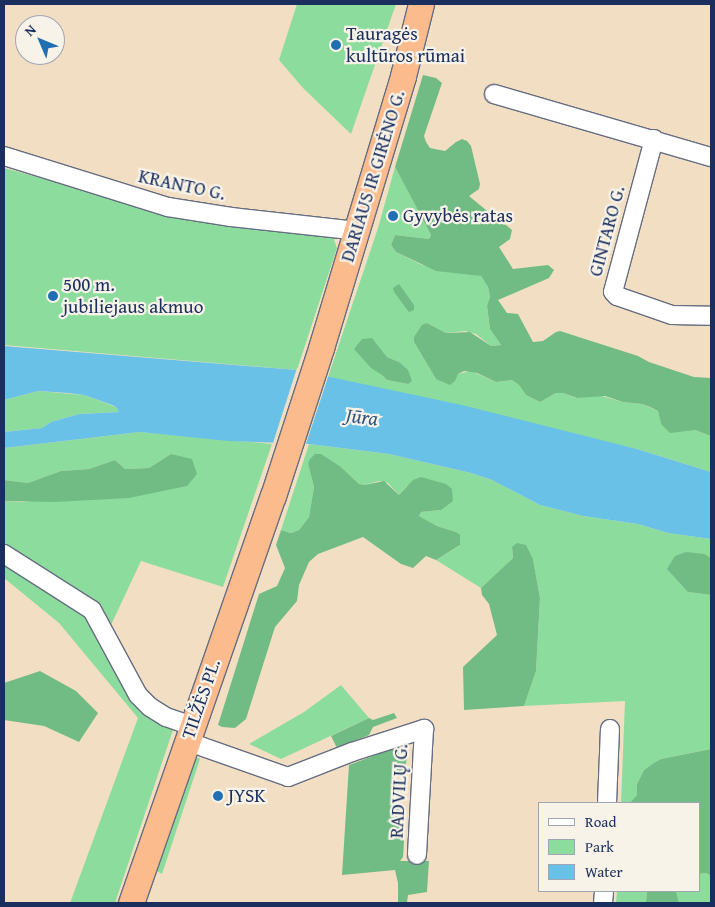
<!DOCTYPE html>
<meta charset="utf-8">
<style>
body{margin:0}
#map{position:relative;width:715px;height:907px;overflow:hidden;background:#f2dfc3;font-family:"Gentium Book Plus",serif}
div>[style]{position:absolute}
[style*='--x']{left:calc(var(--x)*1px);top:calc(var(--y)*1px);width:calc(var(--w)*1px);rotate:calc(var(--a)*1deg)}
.green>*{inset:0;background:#8cdd9d}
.forest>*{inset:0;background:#71bc84}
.water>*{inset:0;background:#6ac1e7}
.pier>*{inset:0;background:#f2dfc3}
.roads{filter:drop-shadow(1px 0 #666d81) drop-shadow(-1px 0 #666d81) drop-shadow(0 1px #666d81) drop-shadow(0 -1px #666d81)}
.minor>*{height:18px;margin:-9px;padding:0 9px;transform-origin:9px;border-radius:9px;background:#fff}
.highway>*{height:25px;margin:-12.5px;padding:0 12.5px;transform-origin:12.5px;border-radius:12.5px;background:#fbbb8d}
.dots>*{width:14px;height:14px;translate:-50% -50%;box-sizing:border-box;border:2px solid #f7f3e8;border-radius:50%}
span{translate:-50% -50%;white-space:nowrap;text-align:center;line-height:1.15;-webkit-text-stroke:4.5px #f7f3e8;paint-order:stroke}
.poi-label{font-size:19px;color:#1b2f5e}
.left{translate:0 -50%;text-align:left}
.street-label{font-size:19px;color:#1b2f5e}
.water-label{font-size:20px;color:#2f5480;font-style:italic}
.frame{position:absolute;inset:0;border:5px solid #1b2f5e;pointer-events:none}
.legend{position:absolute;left:538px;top:802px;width:162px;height:90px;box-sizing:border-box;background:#f7f3e8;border:1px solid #9fa5b1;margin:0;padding:6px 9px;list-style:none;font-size:15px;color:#1b2f5e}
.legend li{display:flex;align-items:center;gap:10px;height:25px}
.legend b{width:25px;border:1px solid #9fa5b1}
.north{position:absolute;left:15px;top:15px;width:50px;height:50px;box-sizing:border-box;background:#f7f3e8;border:1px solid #9fa5b1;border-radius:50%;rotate:315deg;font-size:14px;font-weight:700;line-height:20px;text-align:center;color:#1b2f5e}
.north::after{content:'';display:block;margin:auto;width:18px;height:22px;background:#1f6fb2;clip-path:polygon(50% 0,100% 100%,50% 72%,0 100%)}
</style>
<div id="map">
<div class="green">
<div style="clip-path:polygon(297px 4px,396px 4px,351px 134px,303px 88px,279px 60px)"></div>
<div style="clip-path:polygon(evenodd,395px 167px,431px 235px,429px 239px,395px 235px,391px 245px,396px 252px,422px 265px,481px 276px,488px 287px,490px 297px,487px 307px,490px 329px,501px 345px,491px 346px,476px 334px,465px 331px,446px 333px,427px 323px,414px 342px,436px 379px,471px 371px,496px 382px,512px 380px,519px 385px,526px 395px,540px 402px,556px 393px,563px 393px,576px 398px,598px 395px,623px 402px,642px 404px,658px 411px,661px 424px,695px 430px,711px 436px,711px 472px,637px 449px,328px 377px,378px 228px,395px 167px,372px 339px,387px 357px,399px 362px,408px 384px,387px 380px,382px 375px,372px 339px)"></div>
<div style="clip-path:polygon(4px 168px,181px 216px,333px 237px,337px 248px,297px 370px,4px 345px)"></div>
<div style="clip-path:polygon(38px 391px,84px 395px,116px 407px,119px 412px,79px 414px,51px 422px,42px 428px,4px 432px,4px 400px)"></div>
<div style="clip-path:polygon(140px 432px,272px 444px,223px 587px,141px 561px,111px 625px,140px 688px,147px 696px,179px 712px,115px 903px,70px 903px,138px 718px,59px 623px,4px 578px,4px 501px,21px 502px,187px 486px,171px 454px,149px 468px,125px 469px,115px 460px,89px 469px,61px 471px,28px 483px,4px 480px,4px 448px)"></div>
<div style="clip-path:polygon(309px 444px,389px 454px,471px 473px,492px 480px,540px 505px,583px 516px,638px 524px,668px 533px,711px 539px,711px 558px,705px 554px,688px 592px,711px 595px,711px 749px,661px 759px,644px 770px,637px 784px,637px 795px,631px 803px,621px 803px,625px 701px,524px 706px,536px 671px,540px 598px,533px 559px,512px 548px,513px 558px,481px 588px,436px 560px,459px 546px,456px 532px,437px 526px,419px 516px,421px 512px,441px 510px,407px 486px,399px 495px,388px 483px,379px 481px,365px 485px,359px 484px,341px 467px,308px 464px,314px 487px,309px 517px,299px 530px,291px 533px,281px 530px)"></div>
<div style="clip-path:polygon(341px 685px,369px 718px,281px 759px,249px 744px,304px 712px)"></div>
<div style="clip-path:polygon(194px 756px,200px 759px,162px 874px,157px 871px)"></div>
<div style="clip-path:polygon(706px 873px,711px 876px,711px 903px,679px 903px,676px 891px,699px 891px,699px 874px)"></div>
<div style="clip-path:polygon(617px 891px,647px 891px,646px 903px,616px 903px)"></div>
</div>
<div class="forest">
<div style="clip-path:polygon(423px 75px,436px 78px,442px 83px,424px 136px,426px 142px,430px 148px,445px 151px,456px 142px,462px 139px,467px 141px,471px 146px,480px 184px,479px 189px,469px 196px,492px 215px,497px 223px,506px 225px,512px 230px,510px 239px,499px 247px,513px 269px,548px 265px,554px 270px,549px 278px,498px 300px,507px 313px,518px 314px,533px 342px,543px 341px,556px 332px,560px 331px,638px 356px,649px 362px,694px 377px,711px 378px,711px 436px,695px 430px,670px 433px,661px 424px,658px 411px,650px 407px,642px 404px,623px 402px,605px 396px,577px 398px,563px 393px,556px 393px,540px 402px,526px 395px,519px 385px,512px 380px,496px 382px,477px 373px,464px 371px,458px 374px,455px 381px,450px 385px,436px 379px,414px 342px,414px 337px,422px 325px,427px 323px,446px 333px,470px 332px,491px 346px,501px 345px,490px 329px,487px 306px,490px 297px,488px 287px,481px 276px,436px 271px,396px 252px,391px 245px,395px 235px,429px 239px,431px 235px,395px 167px)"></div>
<div style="clip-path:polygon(399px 284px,414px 305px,414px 310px,409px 312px,394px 292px,393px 288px)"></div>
<div style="clip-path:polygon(372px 338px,387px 357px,399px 362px,408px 370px,412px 381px,408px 384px,387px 380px,382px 375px,371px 368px,354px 349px,362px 339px)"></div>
<div style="clip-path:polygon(171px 454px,192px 459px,197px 474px,187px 486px,129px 498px,55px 502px,4px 501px,4px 480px,28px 483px,61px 471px,89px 469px,115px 460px,125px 469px,149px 468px)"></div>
<div style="clip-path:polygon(315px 454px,321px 454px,341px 467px,359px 484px,365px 485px,384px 481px,399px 495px,413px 480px,421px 477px,446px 484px,452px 489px,453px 501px,441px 510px,421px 512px,419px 516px,437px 526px,456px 532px,460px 535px,460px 545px,436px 560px,426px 556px,413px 568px,401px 564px,363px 537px,318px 554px,309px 562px,299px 585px,297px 601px,275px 627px,246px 719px,235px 728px,222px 727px,218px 725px,259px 594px,277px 586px,285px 568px,276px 545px,281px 530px,291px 533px,299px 530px,309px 517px,314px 487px,308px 464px,310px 459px)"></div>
<div style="clip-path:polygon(517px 543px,526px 545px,533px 559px,540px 598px,536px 671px,524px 706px,464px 710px,463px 667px,497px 635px,489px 604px,482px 595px,481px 588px,513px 558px,512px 547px)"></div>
<div style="clip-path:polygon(686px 552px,705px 554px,711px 558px,711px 595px,688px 592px,667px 569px,675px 556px)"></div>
<div style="clip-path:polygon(40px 671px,76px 691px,98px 713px,79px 742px,44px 726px,4px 720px,4px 683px)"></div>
<div style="clip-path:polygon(394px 713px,397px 718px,373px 727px,369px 735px,337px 748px,331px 736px,369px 718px,373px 720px)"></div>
<div style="clip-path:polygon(400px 746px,408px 753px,405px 768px,394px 777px,392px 790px,405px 825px,403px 857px,400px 861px,429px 861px,427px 892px,408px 895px,407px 903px,398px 903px,398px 883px,395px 870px,342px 875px,349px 765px)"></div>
<div style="clip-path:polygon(711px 749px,711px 876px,706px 873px,699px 874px,699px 803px,630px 803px,637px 795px,637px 784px,644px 770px,654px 763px,661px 759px)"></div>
<div style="clip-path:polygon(647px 891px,676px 891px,679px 903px,646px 903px)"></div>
</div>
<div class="water">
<div style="clip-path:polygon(4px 346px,297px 370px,462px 405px,637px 449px,711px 472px,711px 539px,668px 533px,638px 524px,583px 516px,540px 505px,492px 480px,471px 473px,389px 454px,309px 444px,228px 441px,140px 432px,4px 448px,4px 432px,42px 428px,51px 422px,79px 414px,119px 412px,116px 407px,112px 405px,84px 395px,68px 393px,38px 391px,4px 400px)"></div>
</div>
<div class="pier">
<div style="clip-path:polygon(297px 368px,329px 374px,305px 447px,272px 446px)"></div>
</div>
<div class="roads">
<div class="minor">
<div style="--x:494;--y:94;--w:226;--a:16.2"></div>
<div style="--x:654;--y:139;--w:158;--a:105"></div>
<div style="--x:613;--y:292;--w:6;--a:45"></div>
<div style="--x:617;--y:296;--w:58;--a:19.1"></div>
<div style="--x:672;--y:315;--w:39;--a:1"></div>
<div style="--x:4;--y:156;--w:172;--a:17.3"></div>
<div style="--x:168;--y:207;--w:64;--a:9"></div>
<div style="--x:231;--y:217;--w:127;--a:6.3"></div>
<div style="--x:4;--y:554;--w:104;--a:32.5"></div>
<div style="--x:92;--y:610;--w:97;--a:61.6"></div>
<div style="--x:138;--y:695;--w:17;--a:45"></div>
<div style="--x:150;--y:707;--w:19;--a:32"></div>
<div style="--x:166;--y:717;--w:28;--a:19"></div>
<div style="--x:186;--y:741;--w:108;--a:19.4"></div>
<div style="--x:288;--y:777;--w:69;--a:-21.3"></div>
<div style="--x:352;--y:752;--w:76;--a:-17.7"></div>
<div style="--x:424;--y:729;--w:126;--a:93.2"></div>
<div style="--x:607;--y:803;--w:74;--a:-87.7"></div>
<div style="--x:603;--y:903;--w:12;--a:-85"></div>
</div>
<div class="highway">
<div style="--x:131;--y:903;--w:431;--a:-70.8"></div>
<div style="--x:273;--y:496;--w:156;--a:-72"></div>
<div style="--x:321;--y:348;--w:284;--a:-73.2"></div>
<div style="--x:403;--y:76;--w:74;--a:-76"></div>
</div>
</div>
<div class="dots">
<div style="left:336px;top:45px;background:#1f6fb2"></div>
<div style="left:393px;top:216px;background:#1f6fb2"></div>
<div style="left:53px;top:296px;background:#1f6fb2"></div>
<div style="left:218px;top:796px;background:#1f6fb2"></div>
</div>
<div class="poi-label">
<span class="left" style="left:346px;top:45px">Tauragės<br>kultūros rūmai</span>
<span class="left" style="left:403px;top:216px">Gyvybės ratas</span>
<span class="left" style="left:63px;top:296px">500 m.<br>jubiliejaus akmuo</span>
<span class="left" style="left:228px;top:796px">JYSK</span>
</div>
<div class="street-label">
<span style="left:373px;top:176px;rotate:-73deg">DARIAUS IR GIRĖNO G.</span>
<span style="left:182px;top:185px;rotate:12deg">KRANTO G.</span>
<span style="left:607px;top:231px;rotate:-75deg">GINTARO G.</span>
<span style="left:201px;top:699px;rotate:-71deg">TILŽĖS PL.</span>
<span style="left:399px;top:791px;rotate:-87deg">RADVILŲ G.</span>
</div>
<div class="water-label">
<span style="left:362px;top:416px;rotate:7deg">Jūra</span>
</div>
<div class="frame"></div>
<ul class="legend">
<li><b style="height:6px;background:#fff"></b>Road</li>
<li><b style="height:14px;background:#8cdd9d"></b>Park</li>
<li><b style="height:14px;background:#6ac1e7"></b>Water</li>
</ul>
<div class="north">N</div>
</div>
